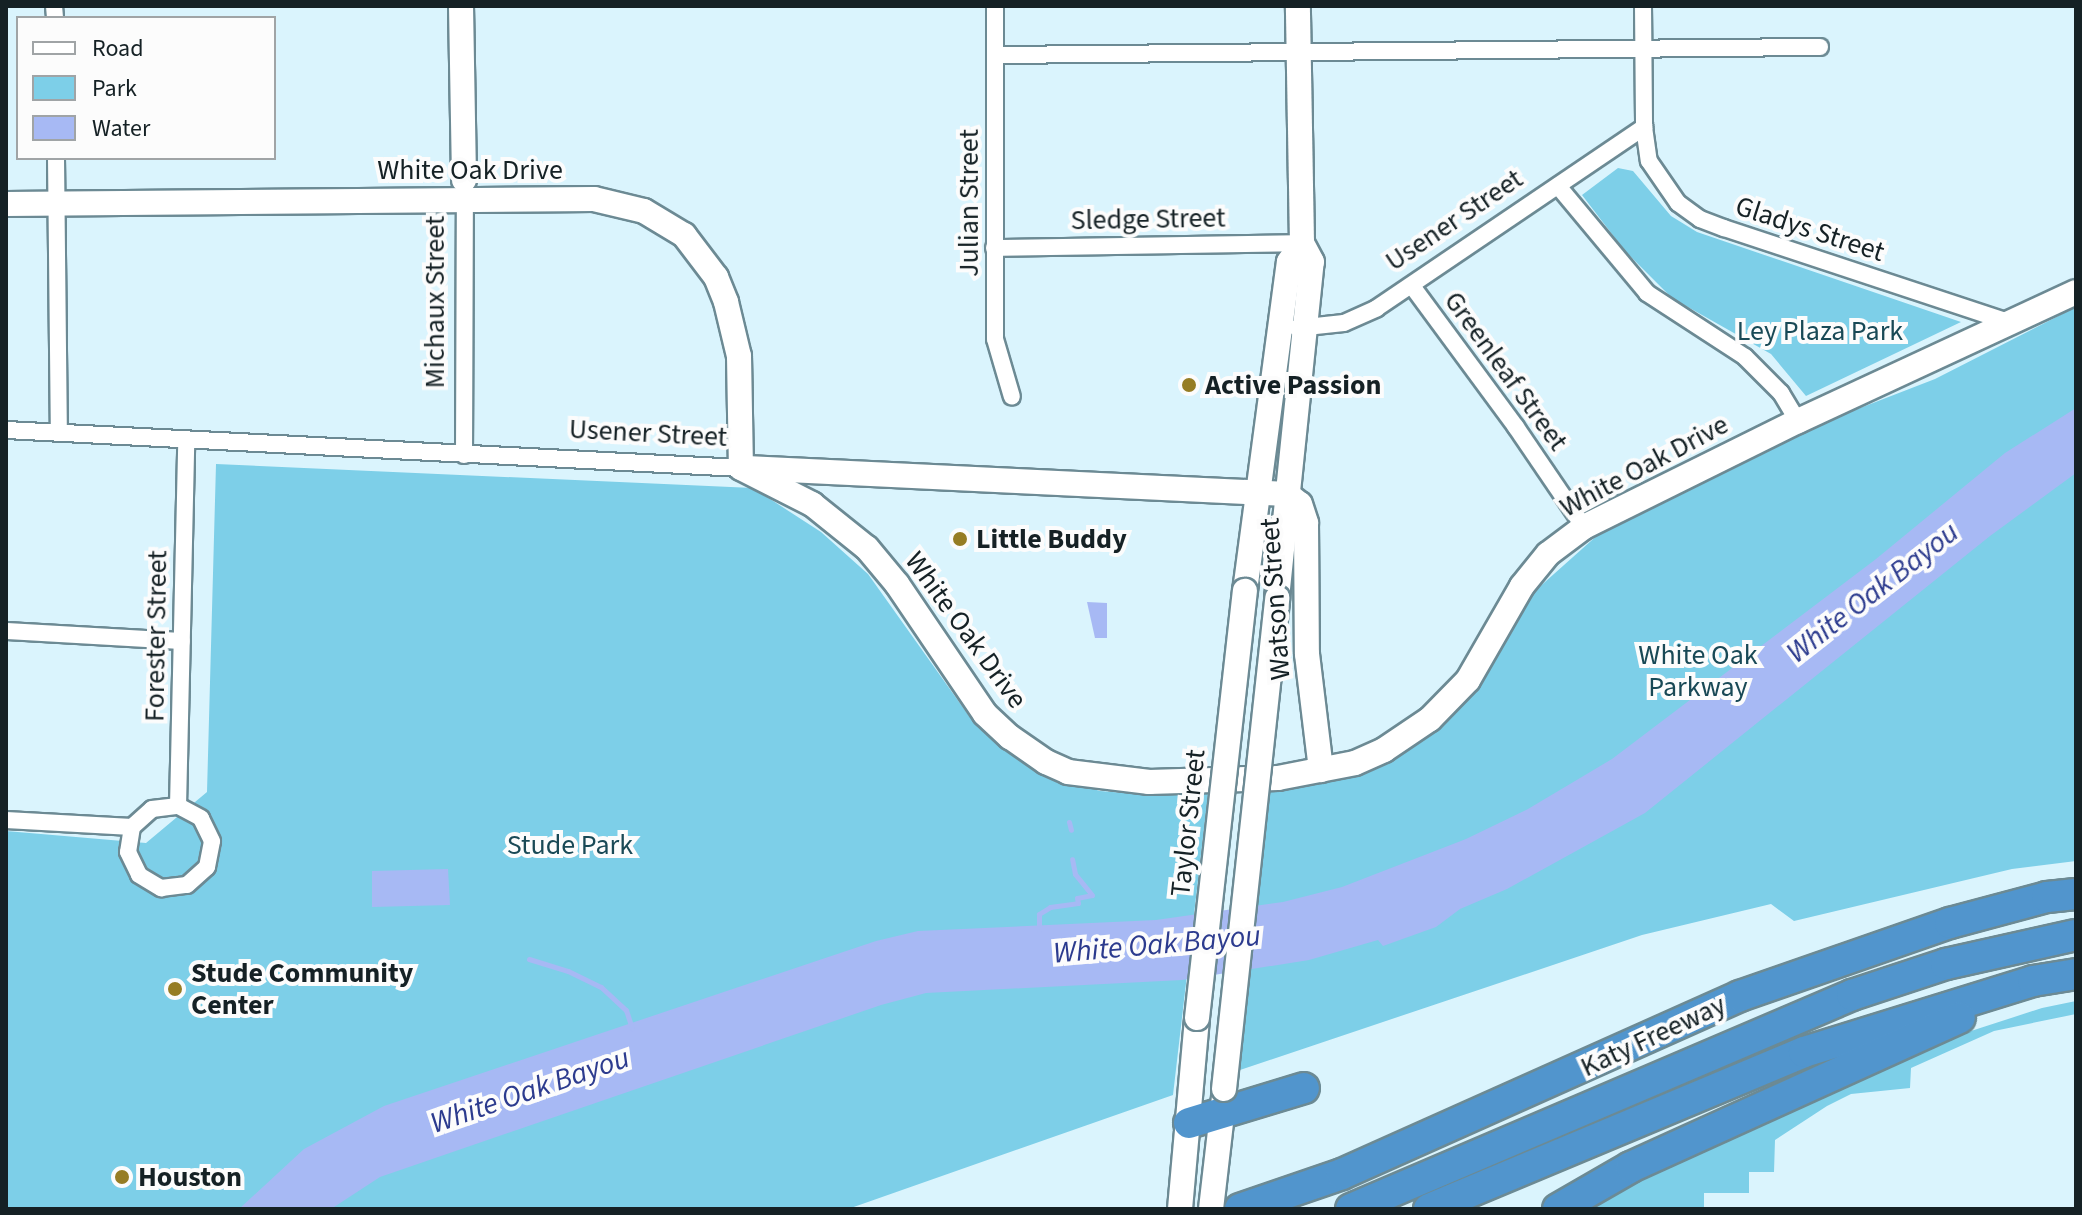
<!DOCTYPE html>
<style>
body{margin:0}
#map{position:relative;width:2082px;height:1215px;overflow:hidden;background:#daf4fd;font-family:"Source Sans 3",sans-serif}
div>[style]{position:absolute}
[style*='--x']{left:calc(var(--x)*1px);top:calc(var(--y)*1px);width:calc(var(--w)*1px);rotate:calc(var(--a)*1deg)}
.green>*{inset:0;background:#7dcfe8}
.water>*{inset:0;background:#a7b9f4}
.stream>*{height:5px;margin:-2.5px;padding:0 2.5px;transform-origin:2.5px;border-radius:2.5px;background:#a7b9f4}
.roads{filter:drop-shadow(2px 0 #6c8a94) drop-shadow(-2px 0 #6c8a94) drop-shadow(0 2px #6c8a94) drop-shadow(0 -2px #6c8a94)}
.street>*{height:16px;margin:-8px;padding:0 8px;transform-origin:8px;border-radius:8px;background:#fff}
.secondary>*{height:24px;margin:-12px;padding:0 12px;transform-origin:12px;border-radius:12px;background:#fff}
.highway>*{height:30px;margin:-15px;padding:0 15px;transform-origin:15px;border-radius:15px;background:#5195cd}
.bridges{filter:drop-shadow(2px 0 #6c8a94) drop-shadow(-2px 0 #6c8a94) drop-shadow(0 2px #6c8a94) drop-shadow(0 -2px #6c8a94)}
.secondary-bridge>*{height:24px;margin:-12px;padding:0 12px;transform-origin:12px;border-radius:12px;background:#fff}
.dots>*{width:22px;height:22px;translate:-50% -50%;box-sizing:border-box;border:4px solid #fcfcfc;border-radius:50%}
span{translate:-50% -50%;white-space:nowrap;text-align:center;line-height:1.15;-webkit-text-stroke:8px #fcfcfc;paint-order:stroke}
.street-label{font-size:28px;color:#152125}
.park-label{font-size:28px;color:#194956}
.poi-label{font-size:28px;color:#152125;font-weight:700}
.left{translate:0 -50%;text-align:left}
.water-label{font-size:30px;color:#2c3b8e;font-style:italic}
.frame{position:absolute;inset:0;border:8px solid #152125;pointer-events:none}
.legend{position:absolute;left:16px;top:16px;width:260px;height:144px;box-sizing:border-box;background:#fcfcfc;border:2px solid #a0a4a6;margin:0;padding:10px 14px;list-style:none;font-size:24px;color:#152125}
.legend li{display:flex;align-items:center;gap:16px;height:40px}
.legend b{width:40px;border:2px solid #a0a4a6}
</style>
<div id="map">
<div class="green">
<div style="clip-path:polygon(1618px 168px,1633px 171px,1671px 216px,1697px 232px,1961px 322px,1806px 396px,1771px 354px,1672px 298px,1625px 251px,1582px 195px)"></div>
<div style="clip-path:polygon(2076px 307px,2076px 861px,2012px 869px,1794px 921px,1771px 904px,1642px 935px,1240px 1070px,1269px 790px,1362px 770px,1418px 743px,1474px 688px,1536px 590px,1610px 524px,1842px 415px,1935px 379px)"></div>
<div style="clip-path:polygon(216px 464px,753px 488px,821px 532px,868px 574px,969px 716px,1017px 758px,1052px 777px,1100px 791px,1150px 795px,1208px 794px,1173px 1095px,848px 1209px,6px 1209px,6px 831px,146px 843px,207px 792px)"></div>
<div style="clip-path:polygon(2076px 1001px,2076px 1014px,1994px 1031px,1911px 1068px,1910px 1088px,1851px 1094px,1827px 1106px,1775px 1140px,1774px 1172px,1749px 1172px,1749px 1193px,1704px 1193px,1704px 1209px,1576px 1209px,1937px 1042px,2042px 1008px)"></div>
</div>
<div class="water">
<div style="clip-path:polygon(2076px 408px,2076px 473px,1990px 536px,1645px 813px,1507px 889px,1460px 909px,1436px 927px,1383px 946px,1378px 940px,1309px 960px,1182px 980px,926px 993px,881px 1005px,380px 1177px,331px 1209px,239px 1209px,304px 1149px,384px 1106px,876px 941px,918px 931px,1156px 920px,1283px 902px,1342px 887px,1466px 839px,1528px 809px,1612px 759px,1876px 559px,2005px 453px)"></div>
<div style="clip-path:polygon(1087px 602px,1107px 603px,1107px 638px,1095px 638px)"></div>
<div style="clip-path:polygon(448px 869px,450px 905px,372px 907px,372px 871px)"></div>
</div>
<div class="stream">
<div style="--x:1069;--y:822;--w:8;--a:76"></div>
<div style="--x:1039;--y:930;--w:16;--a:-90"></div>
<div style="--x:1039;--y:914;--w:13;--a:-32"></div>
<div style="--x:1050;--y:907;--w:28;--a:-8"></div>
<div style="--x:1078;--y:903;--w:5;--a:-101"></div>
<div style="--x:1077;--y:898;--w:15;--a:-11"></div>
<div style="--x:1092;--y:895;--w:27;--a:-129"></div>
<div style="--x:1075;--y:874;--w:15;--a:-101"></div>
<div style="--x:529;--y:959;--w:41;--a:17.1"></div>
<div style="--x:568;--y:971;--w:37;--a:26"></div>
<div style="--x:601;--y:987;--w:34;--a:43"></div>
<div style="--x:626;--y:1010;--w:19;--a:72"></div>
</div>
<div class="roads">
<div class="street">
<div style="--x:54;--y:6;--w:12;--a:85"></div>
<div style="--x:995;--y:6;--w:333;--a:90"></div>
<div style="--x:995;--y:339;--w:60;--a:73.7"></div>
<div style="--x:1643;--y:6;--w:121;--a:89.5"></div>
<div style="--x:1644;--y:127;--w:34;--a:82"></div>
<div style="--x:1649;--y:161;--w:51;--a:55.4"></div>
<div style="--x:1678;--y:203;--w:27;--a:36"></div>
<div style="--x:1700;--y:219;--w:26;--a:21"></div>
<div style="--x:1724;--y:228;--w:303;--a:18.3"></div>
<div style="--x:996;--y:55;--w:824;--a:-0.56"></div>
<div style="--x:56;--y:158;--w:275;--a:89.4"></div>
<div style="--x:1558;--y:186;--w:139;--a:50.2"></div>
<div style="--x:1647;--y:293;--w:117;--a:33.1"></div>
<div style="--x:1745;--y:357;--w:51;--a:45"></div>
<div style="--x:1781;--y:393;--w:33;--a:59"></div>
<div style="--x:994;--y:248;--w:308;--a:-0.9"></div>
<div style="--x:1412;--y:286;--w:175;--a:53.6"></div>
<div style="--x:1516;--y:427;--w:121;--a:55.8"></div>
<div style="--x:1297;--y:328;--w:47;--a:-6.1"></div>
<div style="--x:1344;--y:323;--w:36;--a:-24"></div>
<div style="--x:1377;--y:308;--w:323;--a:-34.1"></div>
<div style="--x:6;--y:430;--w:736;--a:2.96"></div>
<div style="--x:464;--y:455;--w:263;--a:-89.8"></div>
<div style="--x:6;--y:631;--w:176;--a:3.3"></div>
<div style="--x:6;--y:820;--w:126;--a:3.2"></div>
<div style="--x:132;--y:827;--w:27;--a:-42"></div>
<div style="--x:152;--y:809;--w:26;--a:-7"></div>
<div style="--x:178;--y:806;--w:365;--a:-88.7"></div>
<div style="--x:132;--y:827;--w:25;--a:99"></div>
<div style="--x:128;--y:852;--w:25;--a:64"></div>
<div style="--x:139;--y:875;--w:26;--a:31"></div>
<div style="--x:161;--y:888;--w:26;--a:-7"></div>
<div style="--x:187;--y:885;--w:27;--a:-42"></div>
<div style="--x:207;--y:867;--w:26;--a:-79"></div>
<div style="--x:212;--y:841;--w:25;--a:-116"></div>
<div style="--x:201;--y:818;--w:26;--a:-152"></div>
</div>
<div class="secondary">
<div style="--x:461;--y:6;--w:174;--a:89"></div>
<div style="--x:6;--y:204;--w:588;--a:-0.49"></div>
<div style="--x:594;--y:199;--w:51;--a:13.5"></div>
<div style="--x:644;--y:211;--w:47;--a:31"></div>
<div style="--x:684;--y:235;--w:53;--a:52.7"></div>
<div style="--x:716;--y:277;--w:27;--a:68"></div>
<div style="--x:726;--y:302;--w:56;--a:76.5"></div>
<div style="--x:739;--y:356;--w:112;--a:89"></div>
<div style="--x:741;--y:468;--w:80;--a:26.9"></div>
<div style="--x:812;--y:504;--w:70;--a:38.7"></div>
<div style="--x:867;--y:548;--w:47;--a:50.2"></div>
<div style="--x:897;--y:584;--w:157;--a:55.9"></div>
<div style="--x:985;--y:714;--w:34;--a:43"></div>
<div style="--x:1010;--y:737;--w:44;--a:34.8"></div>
<div style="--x:1046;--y:762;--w:24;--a:24"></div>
<div style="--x:1068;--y:772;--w:82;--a:7"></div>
<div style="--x:1149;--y:782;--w:129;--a:-1.8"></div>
<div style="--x:1278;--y:778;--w:78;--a:-11"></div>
<div style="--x:1355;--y:763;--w:32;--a:-24"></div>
<div style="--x:1384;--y:750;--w:55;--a:-34"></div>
<div style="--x:1430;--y:719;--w:54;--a:-45.7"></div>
<div style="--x:1468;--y:680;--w:108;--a:-60.1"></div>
<div style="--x:1522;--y:586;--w:41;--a:-50.9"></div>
<div style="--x:1548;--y:554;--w:45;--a:-36.9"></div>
<div style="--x:1584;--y:527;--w:239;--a:-26.4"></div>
<div style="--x:1798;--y:421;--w:306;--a:-24.9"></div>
<div style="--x:746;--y:468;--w:542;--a:2.75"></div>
<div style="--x:1287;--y:494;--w:16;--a:38"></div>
<div style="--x:1300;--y:504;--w:20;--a:72"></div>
<div style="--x:1306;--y:523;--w:131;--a:89.6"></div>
<div style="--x:1307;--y:654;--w:117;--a:83.1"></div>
<div style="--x:1245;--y:591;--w:332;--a:-82.4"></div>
<div style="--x:1289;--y:262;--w:23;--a:-56"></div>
<div style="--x:1277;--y:598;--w:338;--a:-84.1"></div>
<div style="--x:1312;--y:262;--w:21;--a:-118"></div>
<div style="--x:1302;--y:243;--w:237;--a:-91"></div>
<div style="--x:1180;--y:1209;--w:192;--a:-84.9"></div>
<div style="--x:1211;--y:1209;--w:114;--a:-83.4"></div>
</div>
<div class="highway">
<div style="--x:1189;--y:1123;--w:120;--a:-16.9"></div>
<div style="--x:1240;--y:1209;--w:108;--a:-18.9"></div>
<div style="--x:1342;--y:1174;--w:436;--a:-24.1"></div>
<div style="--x:1740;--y:996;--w:222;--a:-19.2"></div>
<div style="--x:1950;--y:923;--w:100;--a:-15"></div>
<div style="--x:2047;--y:897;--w:29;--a:-6"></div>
<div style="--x:1351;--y:1209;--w:545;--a:-23.13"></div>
<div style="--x:1852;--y:995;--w:99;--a:-18.3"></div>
<div style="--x:1946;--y:964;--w:133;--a:-12.6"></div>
<div style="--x:1429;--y:1209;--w:407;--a:-22.7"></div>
<div style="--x:1804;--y:1052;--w:240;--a:-17.2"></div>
<div style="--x:2033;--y:981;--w:44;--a:-9.2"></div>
<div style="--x:1558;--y:1209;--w:84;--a:-29.9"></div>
<div style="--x:1631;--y:1167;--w:361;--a:-24.4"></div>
</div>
</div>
<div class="bridges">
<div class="secondary-bridge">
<div style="--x:1197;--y:1018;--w:430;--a:-83.6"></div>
<div style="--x:1224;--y:1089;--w:494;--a:-83.8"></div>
</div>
</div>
<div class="dots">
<div style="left:1189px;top:385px;background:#967d24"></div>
<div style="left:960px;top:539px;background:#967d24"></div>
<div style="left:175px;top:989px;background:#967d24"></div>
<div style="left:122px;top:1177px;background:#967d24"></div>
</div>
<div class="street-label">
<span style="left:470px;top:170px">White Oak Drive</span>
<span style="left:969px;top:203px;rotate:-90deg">Julian Street</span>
<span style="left:1148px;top:219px;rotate:-1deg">Sledge Street</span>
<span style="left:1454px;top:220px;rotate:-34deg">Usener Street</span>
<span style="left:1810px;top:229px;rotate:18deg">Gladys Street</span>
<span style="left:435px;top:302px;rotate:-90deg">Michaux Street</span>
<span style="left:1506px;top:371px;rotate:54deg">Greenleaf Street</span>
<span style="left:648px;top:433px;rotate:3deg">Usener Street</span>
<span style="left:1644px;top:466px;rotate:-28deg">White Oak Drive</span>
<span style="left:1275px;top:599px;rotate:-94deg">Watson Street</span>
<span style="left:966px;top:630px;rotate:54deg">White Oak Drive</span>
<span style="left:156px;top:636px;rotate:-89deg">Forester Street</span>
<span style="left:1188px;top:823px;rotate:-84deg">Taylor Street</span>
<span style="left:1653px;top:1036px;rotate:-25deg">Katy Freeway</span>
</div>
<div class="park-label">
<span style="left:1820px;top:331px">Ley Plaza Park</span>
<span style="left:1698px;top:671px">White Oak<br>Parkway</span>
<span style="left:570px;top:845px">Stude Park</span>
</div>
<div class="poi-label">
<span class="left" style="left:1205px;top:385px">Active Passion</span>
<span class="left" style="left:976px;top:539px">Little Buddy</span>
<span class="left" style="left:191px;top:989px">Stude Community<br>Center</span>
<span class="left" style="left:138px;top:1177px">Houston</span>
</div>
<div class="water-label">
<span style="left:1873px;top:593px;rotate:-38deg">White Oak Bayou</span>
<span style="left:1157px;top:945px;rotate:-5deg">White Oak Bayou</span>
<span style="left:530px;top:1091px;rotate:-19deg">White Oak Bayou</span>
</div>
<div class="frame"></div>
<ul class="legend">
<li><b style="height:10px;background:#fff"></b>Road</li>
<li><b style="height:22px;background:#7dcfe8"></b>Park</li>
<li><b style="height:22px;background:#a7b9f4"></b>Water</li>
</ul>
</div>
